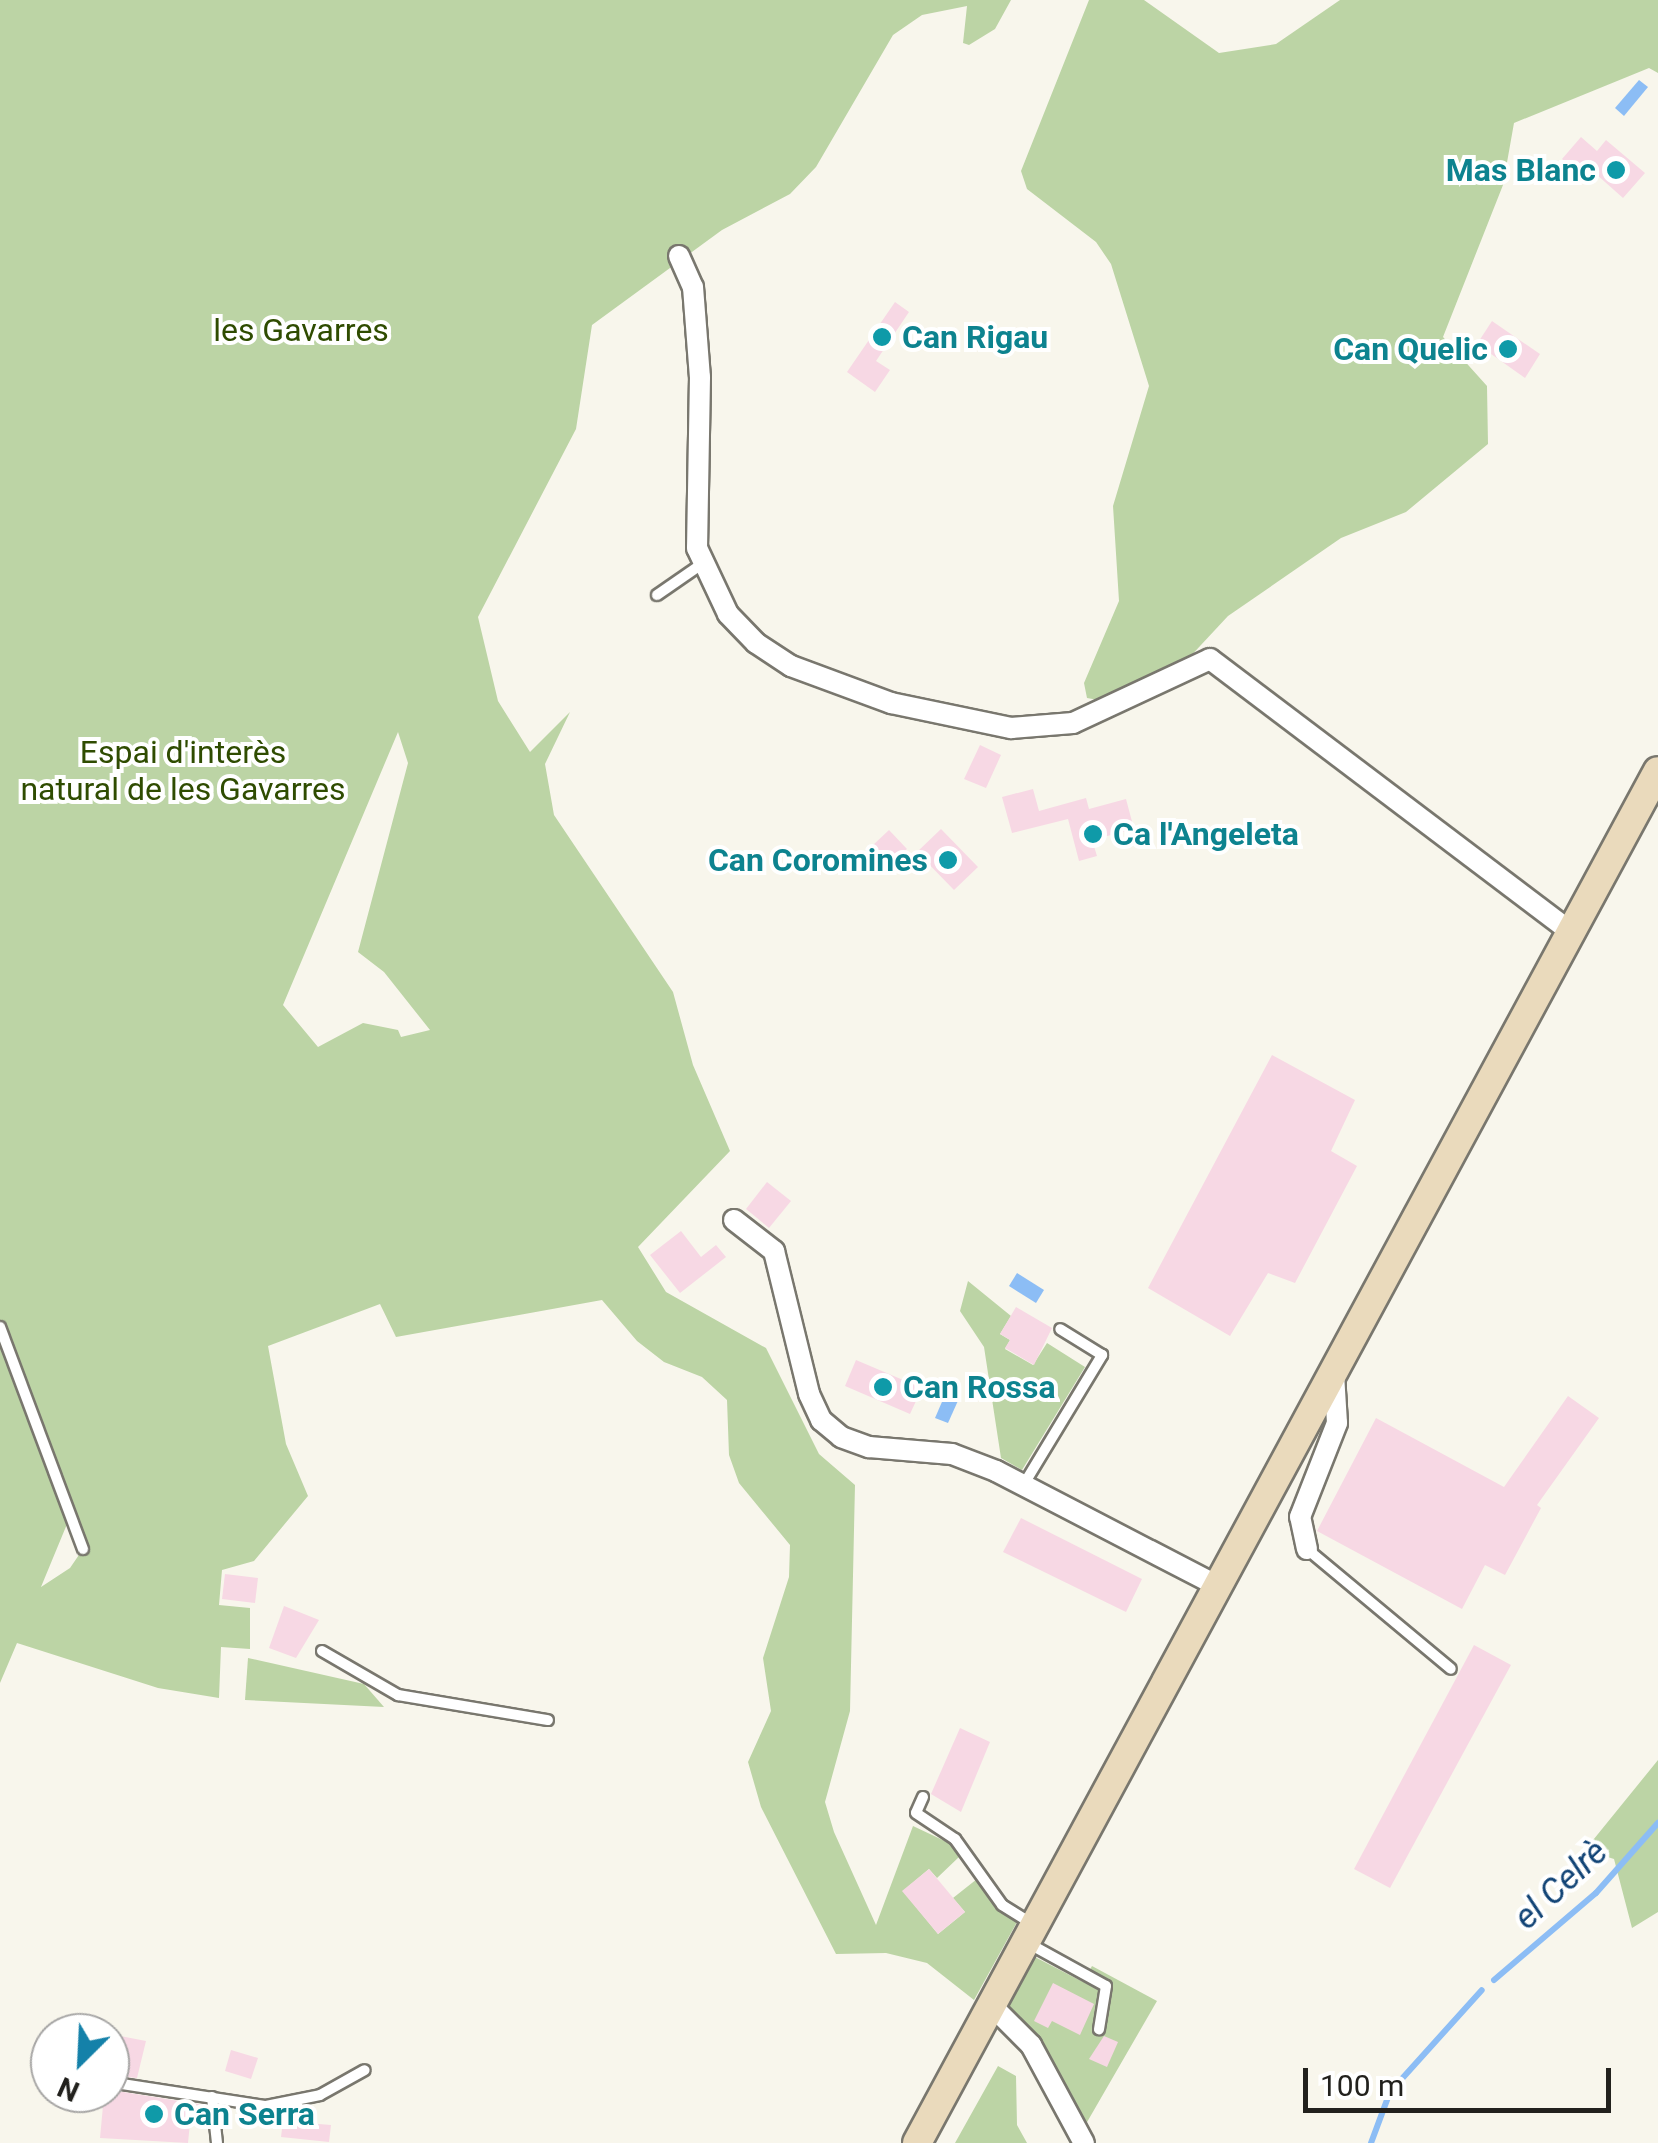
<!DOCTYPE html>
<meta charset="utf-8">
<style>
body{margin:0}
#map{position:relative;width:1658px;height:2143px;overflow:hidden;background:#f8f6ec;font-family:Roboto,sans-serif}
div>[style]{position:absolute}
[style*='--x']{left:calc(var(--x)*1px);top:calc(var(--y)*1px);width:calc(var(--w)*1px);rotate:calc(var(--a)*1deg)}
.green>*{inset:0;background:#bcd4a5}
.water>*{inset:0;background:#8cbdf5}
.stream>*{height:6px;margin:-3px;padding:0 3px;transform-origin:3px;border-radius:3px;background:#8cbdf5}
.building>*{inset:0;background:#f7d8e4}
.roads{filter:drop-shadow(2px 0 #79776e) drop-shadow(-2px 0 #79776e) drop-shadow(0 2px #79776e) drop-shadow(0 -2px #79776e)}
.service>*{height:10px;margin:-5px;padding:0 5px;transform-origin:5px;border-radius:5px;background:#fff}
.minor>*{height:20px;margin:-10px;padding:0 10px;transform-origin:10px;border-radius:10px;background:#fff}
.secondary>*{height:28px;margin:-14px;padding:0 14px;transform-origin:14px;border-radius:14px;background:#eadabc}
.dots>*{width:28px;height:28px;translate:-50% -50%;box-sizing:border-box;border:5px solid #fff;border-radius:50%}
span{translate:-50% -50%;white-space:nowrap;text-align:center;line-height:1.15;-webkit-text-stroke:8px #fff;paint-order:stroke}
.culture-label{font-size:32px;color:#0d838f;font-weight:700}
.right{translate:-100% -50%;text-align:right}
.left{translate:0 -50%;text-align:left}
.park-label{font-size:32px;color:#2f4c01}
.water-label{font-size:35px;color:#124476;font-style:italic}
.north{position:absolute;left:30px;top:2013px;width:100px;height:100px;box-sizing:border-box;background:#fff;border:2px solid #a7a6a5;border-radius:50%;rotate:204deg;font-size:28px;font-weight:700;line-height:40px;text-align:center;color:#22211d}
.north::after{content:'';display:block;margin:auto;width:35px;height:45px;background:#1481a9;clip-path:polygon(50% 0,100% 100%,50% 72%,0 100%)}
.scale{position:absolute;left:1303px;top:2068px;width:308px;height:45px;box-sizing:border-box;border:5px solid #22211d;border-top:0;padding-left:12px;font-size:30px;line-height:35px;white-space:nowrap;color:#22211d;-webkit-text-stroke:8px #fff;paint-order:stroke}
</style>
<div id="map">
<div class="green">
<div style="clip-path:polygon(evenodd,0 0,1011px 0,995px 29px,969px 45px,963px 43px,967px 6px,922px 15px,893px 35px,816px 167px,790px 194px,722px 230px,592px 325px,576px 429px,478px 617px,498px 701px,530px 752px,570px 712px,545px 764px,554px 815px,673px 992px,693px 1065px,730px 1151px,638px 1247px,666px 1292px,766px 1348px,819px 1454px,855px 1485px,850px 1711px,825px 1802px,834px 1832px,876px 1925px,913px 1826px,949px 1843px,959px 1857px,937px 1878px,929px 1869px,903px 1891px,938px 1934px,965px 1912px,953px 1898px,977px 1879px,1017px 1922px,974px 2000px,927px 1963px,886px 1953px,836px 1954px,761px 1807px,748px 1762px,771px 1711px,763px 1658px,789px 1577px,790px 1545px,739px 1483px,729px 1455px,727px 1400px,702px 1377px,664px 1362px,637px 1341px,602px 1300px,396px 1337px,380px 1304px,268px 1346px,286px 1444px,308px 1496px,254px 1561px,222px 1570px,219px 1605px,250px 1608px,250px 1649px,221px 1647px,219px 1698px,158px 1688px,17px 1643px,0 1683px,0 0,398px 732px,408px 763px,358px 952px,384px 972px,430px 1030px,401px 1037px,398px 1030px,363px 1023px,318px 1047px,283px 1005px,398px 732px,0 0,72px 1512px,83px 1549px,70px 1568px,41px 1587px,72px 1512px)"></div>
<div style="clip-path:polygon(1089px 0,1144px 0,1219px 53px,1276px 44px,1340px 0,1658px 0,1658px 73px,1649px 68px,1514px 123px,1503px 185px,1443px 337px,1487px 386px,1488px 444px,1406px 512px,1341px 538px,1228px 616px,1187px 660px,1104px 701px,1087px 698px,1084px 683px,1119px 601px,1113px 506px,1149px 386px,1111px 264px,1096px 242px,1027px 189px,1021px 171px)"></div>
<div style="clip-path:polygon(968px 1281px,1011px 1316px,1000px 1334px,1010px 1340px,1005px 1349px,1033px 1365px,1047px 1343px,1085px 1367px,1022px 1470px,1001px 1458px,984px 1347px,960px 1311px)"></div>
<div style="clip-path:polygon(248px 1658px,364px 1684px,384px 1707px,245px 1700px)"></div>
<div style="clip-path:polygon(1658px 1760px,1658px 1912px,1632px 1928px,1614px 1859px,1585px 1850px)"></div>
<div style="clip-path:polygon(1033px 1956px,1083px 1982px,1092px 1966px,1157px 2001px,1079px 2136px,1004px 2015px)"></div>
<div style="clip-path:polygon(998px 2066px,1016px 2076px,1017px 2125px,1027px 2143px,955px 2143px)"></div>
</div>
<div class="water">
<div style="clip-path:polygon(1639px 80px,1648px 87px,1624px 116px,1615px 108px)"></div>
<div style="clip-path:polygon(1017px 1273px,1044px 1290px,1036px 1303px,1009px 1286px)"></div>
<div style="clip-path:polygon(948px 1388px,961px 1394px,948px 1423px,935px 1418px)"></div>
</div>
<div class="stream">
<div style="--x:1494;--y:1980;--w:134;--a:-40.5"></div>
<div style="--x:1596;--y:1893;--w:94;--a:-48.5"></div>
<div style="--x:1371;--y:2143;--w:54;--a:-69.6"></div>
<div style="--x:1390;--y:2092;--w:137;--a:-48"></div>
</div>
<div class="building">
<div style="clip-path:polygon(1581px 137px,1597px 151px,1606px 140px,1645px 173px,1623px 198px,1587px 166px,1580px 175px,1562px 159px)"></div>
<div style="clip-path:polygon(895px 302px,909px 312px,876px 361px,890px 370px,875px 392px,847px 372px)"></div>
<div style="clip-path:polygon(1492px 321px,1540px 354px,1525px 378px,1477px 344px)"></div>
<div style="clip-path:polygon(980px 745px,1001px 755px,986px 788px,964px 779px)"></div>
<div style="clip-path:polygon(1033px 789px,1039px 811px,1086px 798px,1089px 809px,1126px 799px,1134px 829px,1092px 840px,1097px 856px,1079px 861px,1068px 819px,1012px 833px,1002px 797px)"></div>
<div style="clip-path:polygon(941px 829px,978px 867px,954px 890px,917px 852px)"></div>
<div style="clip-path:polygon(889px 830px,907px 849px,889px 865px,872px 846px)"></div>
<div style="clip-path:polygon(1272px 1055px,1355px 1100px,1331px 1151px,1357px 1166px,1295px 1283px,1268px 1273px,1230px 1336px,1148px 1288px)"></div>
<div style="clip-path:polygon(767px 1182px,791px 1201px,769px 1228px,746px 1209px)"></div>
<div style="clip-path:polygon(681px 1231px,701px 1257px,716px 1245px,726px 1257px,680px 1293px,650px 1255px)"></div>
<div style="clip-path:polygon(1016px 1307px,1052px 1328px,1034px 1365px,1005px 1348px,1010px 1340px,1000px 1334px)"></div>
<div style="clip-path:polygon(856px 1360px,922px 1388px,910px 1414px,845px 1386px)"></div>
<div style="clip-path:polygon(1568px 1396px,1599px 1418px,1537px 1505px,1541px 1508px,1505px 1575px,1485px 1565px,1462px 1609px,1317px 1531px,1376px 1418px,1504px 1487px)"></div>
<div style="clip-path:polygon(1021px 1518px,1142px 1579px,1126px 1612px,1003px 1552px)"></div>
<div style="clip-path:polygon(225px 1574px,258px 1578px,255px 1603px,222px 1599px)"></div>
<div style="clip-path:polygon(284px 1606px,319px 1620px,296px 1658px,269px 1648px)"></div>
<div style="clip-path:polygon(1474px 1645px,1511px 1665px,1390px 1888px,1354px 1869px)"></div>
<div style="clip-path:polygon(960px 1728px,990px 1742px,961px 1812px,931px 1794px)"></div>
<div style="clip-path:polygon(929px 1869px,965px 1912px,938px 1934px,902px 1891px)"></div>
<div style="clip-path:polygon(1053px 1983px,1094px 2004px,1080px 2035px,1052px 2021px,1048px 2028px,1034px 2021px)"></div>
<div style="clip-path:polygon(110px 2034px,146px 2041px,137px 2078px,118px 2076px,117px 2091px,204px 2105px,204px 2125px,190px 2123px,188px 2143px,100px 2138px,104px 2095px,110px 2095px)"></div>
<div style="clip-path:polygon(1104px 2036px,1118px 2042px,1107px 2067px,1089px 2059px)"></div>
<div style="clip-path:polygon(231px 2050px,258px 2058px,251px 2079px,225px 2071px)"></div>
<div style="clip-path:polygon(283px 2121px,331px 2125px,329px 2142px,281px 2137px)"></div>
</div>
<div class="roads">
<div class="service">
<div style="--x:657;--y:595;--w:55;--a:-34.6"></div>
<div style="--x:0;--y:1327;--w:237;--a:69.5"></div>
<div style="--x:1024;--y:1484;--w:151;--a:-58.8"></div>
<div style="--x:1102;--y:1355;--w:49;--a:-148.2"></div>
<div style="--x:1307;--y:1549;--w:187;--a:39.8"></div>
<div style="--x:322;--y:1651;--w:88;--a:30.1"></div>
<div style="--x:398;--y:1695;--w:152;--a:9.5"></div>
<div style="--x:923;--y:1797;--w:17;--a:114"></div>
<div style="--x:916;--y:1813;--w:47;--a:33.7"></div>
<div style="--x:955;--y:1839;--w:81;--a:54.5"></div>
<div style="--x:1002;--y:1905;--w:36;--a:32"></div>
<div style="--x:1026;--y:1942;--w:91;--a:28.8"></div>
<div style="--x:1106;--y:1986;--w:44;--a:99.2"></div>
<div style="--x:122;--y:2084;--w:146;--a:8.7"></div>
<div style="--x:266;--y:2106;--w:55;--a:-11.5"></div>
<div style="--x:320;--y:2095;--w:51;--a:-29.1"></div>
<div style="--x:212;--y:2097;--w:46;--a:83.8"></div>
</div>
<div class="minor">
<div style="--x:679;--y:256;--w:34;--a:66"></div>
<div style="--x:693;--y:287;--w:90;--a:85.6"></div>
<div style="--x:700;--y:377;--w:171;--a:91"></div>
<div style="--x:697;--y:548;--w:73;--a:64.8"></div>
<div style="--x:728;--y:614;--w:40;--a:46"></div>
<div style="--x:756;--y:643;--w:42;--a:33.3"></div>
<div style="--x:791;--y:666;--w:107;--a:20.3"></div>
<div style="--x:891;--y:703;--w:123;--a:11.8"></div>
<div style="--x:1011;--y:728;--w:62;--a:-4.6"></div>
<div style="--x:1073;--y:723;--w:151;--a:-25"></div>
<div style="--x:1210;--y:659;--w:453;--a:37.1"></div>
<div style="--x:734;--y:1220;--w:51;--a:37.8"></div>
<div style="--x:774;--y:1251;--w:147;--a:76.2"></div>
<div style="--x:809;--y:1394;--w:29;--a:65"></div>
<div style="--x:821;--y:1420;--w:26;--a:40"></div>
<div style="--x:841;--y:1437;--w:30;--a:20"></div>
<div style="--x:869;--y:1447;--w:83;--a:4.8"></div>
<div style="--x:952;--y:1454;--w:47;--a:21.1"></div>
<div style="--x:996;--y:1471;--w:248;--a:27.4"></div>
<div style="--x:1307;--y:1549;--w:33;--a:-102"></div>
<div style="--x:1300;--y:1517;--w:101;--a:-68.5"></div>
<div style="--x:1337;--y:1423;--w:49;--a:-93.5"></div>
<div style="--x:991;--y:2005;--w:57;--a:45"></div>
<div style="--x:1031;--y:2045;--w:111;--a:61.6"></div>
</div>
<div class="secondary">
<div style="--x:917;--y:2143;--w:1559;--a:-61.63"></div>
</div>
</div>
<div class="dots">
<div style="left:1616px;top:170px;background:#0f9aa8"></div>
<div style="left:882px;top:337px;background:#0f9aa8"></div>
<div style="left:1508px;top:349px;background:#0f9aa8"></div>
<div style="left:1093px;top:834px;background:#0f9aa8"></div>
<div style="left:948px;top:860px;background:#0f9aa8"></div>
<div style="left:883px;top:1387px;background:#0f9aa8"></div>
<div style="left:154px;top:2114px;background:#0f9aa8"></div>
</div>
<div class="culture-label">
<span class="right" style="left:1596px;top:170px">Mas Blanc</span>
<span class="left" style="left:902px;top:337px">Can Rigau</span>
<span class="right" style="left:1488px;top:349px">Can Quelic</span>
<span class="left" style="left:1113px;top:834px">Ca l'Angeleta</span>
<span class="right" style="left:928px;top:860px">Can Coromines</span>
<span class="left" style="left:903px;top:1387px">Can Rossa</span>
<span class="left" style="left:174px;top:2114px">Can Serra</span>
</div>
<div class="park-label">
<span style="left:301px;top:330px">les Gavarres</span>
<span style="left:183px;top:771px">Espai d'interès<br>natural de les Gavarres</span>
</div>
<div class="water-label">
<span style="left:1561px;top:1885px;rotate:-43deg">el Celrè</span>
</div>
<div class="north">N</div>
<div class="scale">100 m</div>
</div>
